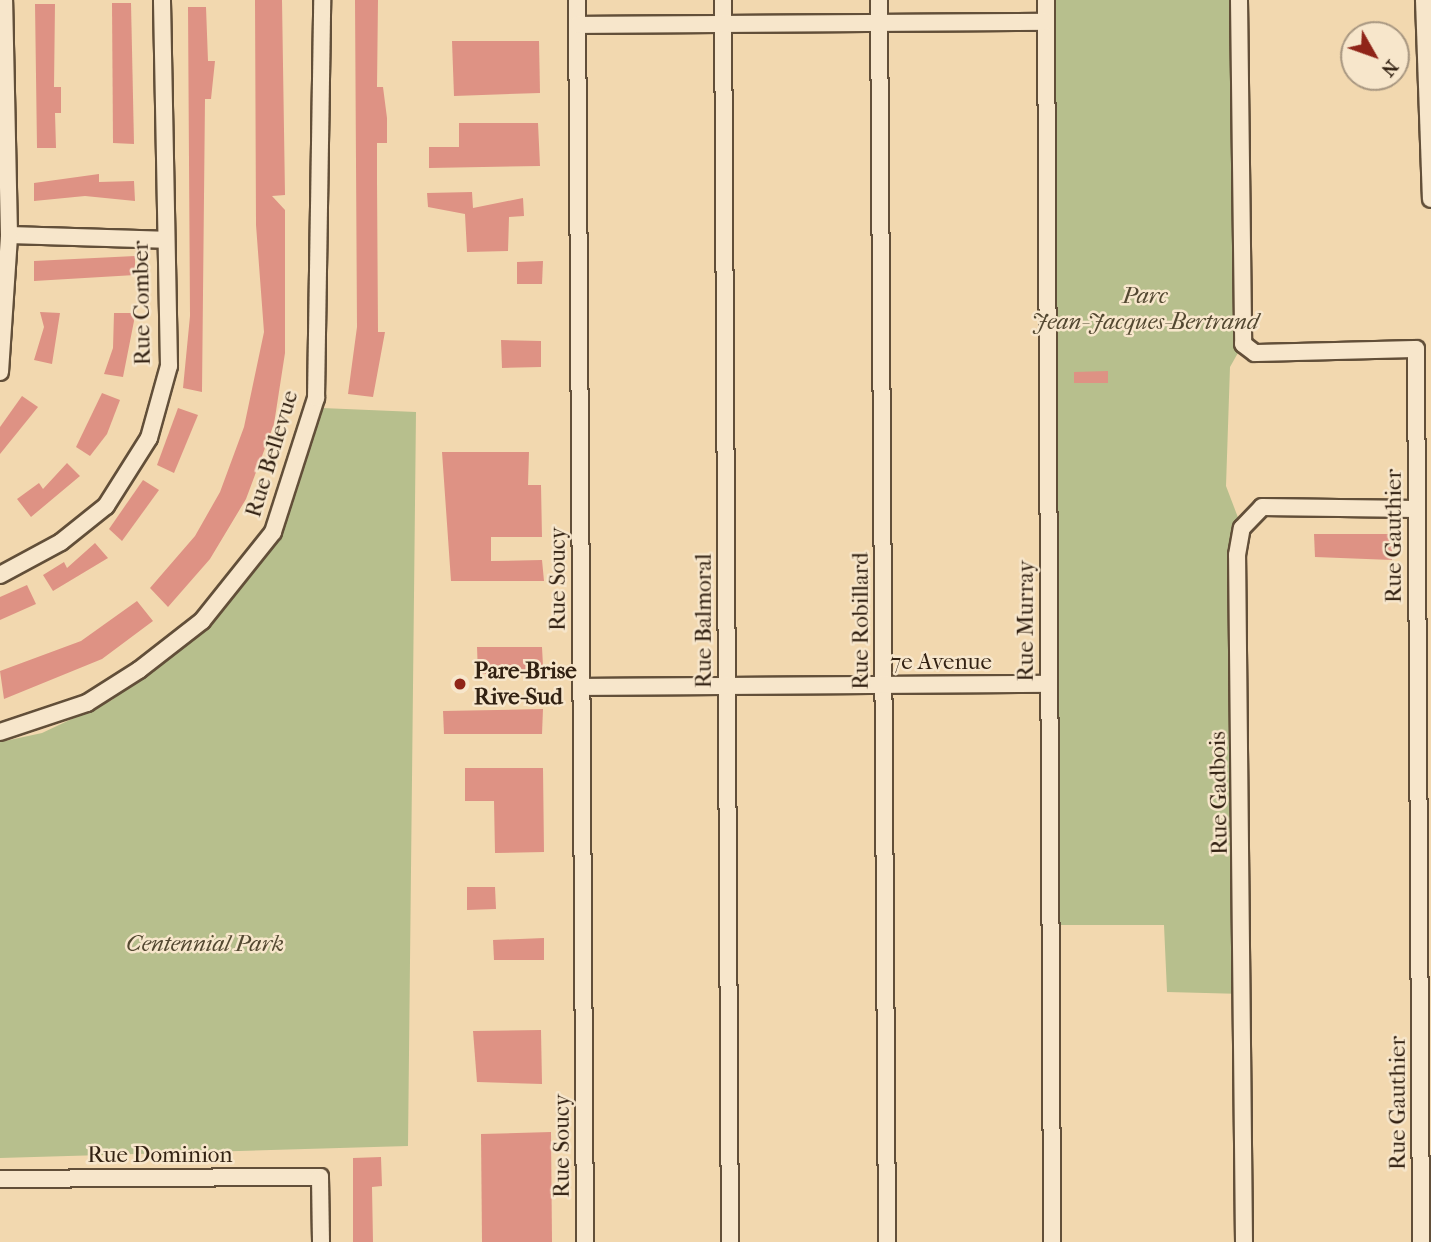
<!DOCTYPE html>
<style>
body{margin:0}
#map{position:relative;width:1431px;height:1242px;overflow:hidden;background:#f2d8af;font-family:"IM FELL French Canon",serif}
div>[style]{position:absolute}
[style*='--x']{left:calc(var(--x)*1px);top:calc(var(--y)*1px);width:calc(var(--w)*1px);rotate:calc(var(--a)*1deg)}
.green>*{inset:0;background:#b7bf8d}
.building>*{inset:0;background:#de9284}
.roads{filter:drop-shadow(2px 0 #624f39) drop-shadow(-2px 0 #624f39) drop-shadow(0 2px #624f39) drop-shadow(0 -2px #624f39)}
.street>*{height:16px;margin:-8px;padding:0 8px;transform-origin:8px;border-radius:8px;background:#f7e6cb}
.dots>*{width:19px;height:19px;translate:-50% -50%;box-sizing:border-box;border:4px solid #f7e6cb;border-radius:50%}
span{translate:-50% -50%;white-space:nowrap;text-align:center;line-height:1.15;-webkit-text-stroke:5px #f7e6cb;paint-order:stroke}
.park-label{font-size:23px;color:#534831;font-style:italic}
.street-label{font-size:23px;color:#322112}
.poi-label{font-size:23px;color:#322112;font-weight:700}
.left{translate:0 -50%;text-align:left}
.north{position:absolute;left:1340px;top:21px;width:70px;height:70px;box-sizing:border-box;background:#f7e6cb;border:2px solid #a89781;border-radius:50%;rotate:130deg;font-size:19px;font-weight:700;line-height:28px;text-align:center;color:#322112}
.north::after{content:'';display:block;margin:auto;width:24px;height:32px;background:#8f2418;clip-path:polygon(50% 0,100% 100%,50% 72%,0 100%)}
</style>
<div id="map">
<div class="green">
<div style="clip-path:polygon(1045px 0,1239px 0,1243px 344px,1230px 367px,1226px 486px,1242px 528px,1244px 994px,1167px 992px,1164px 925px,1053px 925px)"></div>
<div style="clip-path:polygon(322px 408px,416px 412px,408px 1146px,0 1158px,0 742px,42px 733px,112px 700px,216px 618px,255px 570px,296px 494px)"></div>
</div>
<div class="building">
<div style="clip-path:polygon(255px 0,282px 0,285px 195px,272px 196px,285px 210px,285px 353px,274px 424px,246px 499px,210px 559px,168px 607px,150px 588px,195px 536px,220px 492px,244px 427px,264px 332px,256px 225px)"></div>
<div style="clip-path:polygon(355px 0,378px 0,377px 87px,383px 87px,387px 118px,387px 143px,377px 143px,377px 180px,378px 332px,385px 332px,373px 397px,348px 394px,357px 327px)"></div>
<div style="clip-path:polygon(112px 3px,131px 3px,134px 144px,113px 143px)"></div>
<div style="clip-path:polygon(35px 4px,55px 4px,54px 87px,61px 87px,61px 113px,55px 113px,56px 148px,37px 148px)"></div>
<div style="clip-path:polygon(188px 7px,206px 7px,208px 61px,215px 61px,211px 99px,205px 99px,202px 392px,183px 388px,190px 316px)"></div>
<div style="clip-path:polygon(452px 41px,539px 41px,540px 93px,454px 96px)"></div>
<div style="clip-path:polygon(459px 123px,538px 123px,540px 166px,429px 168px,429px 147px,459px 147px)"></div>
<div style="clip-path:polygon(99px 174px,99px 182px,134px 181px,135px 201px,85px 196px,34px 201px,34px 183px)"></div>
<div style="clip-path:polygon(472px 192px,473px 208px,523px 198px,524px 216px,509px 217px,508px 251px,467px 252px,465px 214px,428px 207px,427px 193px)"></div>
<div style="clip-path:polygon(135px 256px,135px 275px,34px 281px,34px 261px)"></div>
<div style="clip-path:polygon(543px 261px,542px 284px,517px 284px,517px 262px)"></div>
<div style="clip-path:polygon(40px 312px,60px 313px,52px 364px,34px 360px,44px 327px)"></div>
<div style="clip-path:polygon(114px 313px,133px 313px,134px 321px,123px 377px,104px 374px,113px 348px)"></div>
<div style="clip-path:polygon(501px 340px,541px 341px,541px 367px,502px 368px)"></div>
<div style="clip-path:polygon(1108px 371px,1108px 383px,1074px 383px,1074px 372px)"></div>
<div style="clip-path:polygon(102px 393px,120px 400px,107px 434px,90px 456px,76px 447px)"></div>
<div style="clip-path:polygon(22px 396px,38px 407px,0 454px,0 427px)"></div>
<div style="clip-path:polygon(178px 408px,198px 415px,174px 473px,157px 465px)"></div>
<div style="clip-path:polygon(442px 452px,529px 452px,528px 485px,541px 485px,542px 537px,491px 537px,491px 561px,542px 560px,544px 581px,451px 581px)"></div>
<div style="clip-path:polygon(67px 463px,80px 476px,31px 517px,17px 499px,39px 483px,43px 489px)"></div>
<div style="clip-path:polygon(143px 480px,159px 490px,122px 541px,109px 529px)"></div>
<div style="clip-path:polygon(1314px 534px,1392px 534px,1392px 560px,1315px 557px)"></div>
<div style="clip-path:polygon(95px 543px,108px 558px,53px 591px,43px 575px,64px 562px,67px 568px)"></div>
<div style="clip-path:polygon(27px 585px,36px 604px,0 620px,0 597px)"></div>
<div style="clip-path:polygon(137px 601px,153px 621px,102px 659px,4px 699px,0 671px,81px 641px)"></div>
<div style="clip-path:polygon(477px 647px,542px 647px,543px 666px,530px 666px,531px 673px,478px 674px)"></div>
<div style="clip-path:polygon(543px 709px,542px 734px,444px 734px,443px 711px)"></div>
<div style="clip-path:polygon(465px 768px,543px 768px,544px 852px,495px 853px,494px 801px,465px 801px)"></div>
<div style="clip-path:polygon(467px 887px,495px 887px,496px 909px,467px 910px)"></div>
<div style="clip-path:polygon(544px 938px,544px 960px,494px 960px,493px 940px)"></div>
<div style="clip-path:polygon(541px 1030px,542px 1084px,477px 1082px,473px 1031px)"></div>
<div style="clip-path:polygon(551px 1132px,552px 1242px,482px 1242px,481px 1134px)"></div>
<div style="clip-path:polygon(381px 1157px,382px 1186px,372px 1187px,373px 1242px,353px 1242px,353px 1158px)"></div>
</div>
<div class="roads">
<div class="street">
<div style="--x:577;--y:0;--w:1242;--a:89.63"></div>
<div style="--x:723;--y:0;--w:1242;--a:89.68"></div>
<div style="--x:879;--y:0;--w:1242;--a:89.63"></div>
<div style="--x:1046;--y:0;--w:1242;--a:89.72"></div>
<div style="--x:1239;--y:0;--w:344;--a:89.3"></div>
<div style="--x:1243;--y:344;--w:15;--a:37"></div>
<div style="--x:1255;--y:353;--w:161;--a:-1.4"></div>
<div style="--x:1416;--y:349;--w:893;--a:89.68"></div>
<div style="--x:1424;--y:0;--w:199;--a:88"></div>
<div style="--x:577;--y:25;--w:469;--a:-0.4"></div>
<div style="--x:9;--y:235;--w:155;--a:1.8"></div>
<div style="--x:0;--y:372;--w:137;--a:-86.2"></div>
<div style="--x:9;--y:235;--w:235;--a:-91.2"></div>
<div style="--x:0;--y:575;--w:69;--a:-28.4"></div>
<div style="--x:61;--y:542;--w:58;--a:-38.7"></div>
<div style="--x:106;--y:506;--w:80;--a:-57.7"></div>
<div style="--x:149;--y:438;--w:75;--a:-74.5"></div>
<div style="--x:169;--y:366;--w:366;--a:-91.1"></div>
<div style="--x:581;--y:687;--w:468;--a:-0.4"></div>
<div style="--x:0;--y:732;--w:92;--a:-18.4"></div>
<div style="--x:87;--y:703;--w:62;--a:-32.4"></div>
<div style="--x:139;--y:670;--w:80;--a:-37.9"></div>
<div style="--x:202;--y:621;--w:114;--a:-51.4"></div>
<div style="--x:273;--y:532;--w:141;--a:-72.2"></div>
<div style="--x:316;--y:398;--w:398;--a:-89.1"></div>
<div style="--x:0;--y:1179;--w:320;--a:-0.4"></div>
<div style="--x:320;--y:1177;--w:65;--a:89.1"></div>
<div style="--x:1244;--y:1242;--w:687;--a:-90.58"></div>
<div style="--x:1237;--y:555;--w:27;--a:-80"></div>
<div style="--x:1242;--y:528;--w:29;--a:-46"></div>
<div style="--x:1262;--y:507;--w:155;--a:0.7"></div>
</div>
</div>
<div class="dots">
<div style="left:460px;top:684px;background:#8f2418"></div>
</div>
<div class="park-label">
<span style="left:1145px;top:309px">Parc<br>Jean-Jacques-Bertrand</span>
<span style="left:205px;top:944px">Centennial Park</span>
</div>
<div class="street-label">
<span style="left:142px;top:303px;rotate:-91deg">Rue Comber</span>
<span style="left:272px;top:454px;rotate:-73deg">Rue Bellevue</span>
<span style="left:1394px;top:536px;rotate:-90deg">Rue Gauthier</span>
<span style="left:558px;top:579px;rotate:-90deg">Rue Soucy</span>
<span style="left:704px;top:621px;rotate:-90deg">Rue Balmoral</span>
<span style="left:861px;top:621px;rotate:-90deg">Rue Robillard</span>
<span style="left:1026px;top:621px;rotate:-90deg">Rue Murray</span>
<span style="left:941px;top:662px">7e Avenue</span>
<span style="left:1219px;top:793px;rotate:-91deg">Rue Gadbois</span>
<span style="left:1398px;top:1103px;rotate:-90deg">Rue Gauthier</span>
<span style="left:562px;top:1146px;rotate:-90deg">Rue Soucy</span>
<span style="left:160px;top:1155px">Rue Dominion</span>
</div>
<div class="poi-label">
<span class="left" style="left:474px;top:684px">Pare-Brise<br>Rive-Sud</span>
</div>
<div class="north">N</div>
</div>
